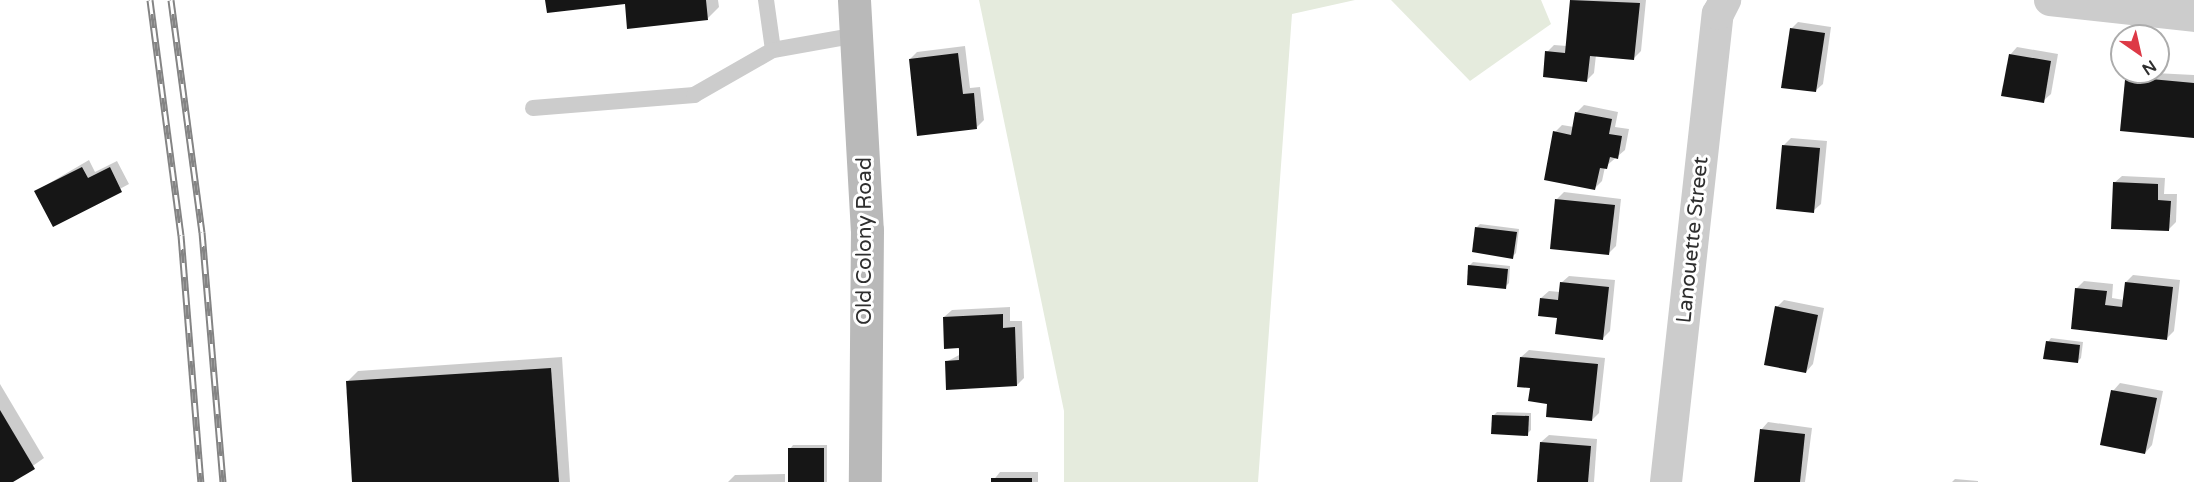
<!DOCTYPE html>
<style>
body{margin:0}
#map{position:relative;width:2194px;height:482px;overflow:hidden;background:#fff;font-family:"Varela Round",sans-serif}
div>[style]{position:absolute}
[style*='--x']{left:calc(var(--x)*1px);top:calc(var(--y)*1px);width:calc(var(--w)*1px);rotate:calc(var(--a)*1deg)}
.green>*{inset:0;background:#e5ebdd}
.shadow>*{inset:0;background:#0003}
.building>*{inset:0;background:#161616}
.lane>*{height:16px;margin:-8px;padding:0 8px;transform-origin:8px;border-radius:8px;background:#ccc}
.street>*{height:32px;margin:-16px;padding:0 16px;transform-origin:16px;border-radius:16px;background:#ccc}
.secondary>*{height:33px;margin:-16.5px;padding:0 16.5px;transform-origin:16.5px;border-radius:16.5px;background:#b9b9b9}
.rail>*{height:7px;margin-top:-3.5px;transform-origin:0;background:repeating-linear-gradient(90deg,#fff 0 14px,#848484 0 28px);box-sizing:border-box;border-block:2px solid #848484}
span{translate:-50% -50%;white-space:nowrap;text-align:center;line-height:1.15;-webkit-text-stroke:6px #fff;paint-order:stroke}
.street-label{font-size:21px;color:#2f2f2f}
.north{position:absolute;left:2110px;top:24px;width:60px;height:60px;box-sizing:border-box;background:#fff;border:2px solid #acacac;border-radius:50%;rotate:146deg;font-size:16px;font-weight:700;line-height:24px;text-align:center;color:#2f2f2f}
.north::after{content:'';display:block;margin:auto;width:21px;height:27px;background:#dd3946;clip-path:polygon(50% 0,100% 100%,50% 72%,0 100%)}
</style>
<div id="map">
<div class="green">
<div style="clip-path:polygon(979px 0,1355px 0,1292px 14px,1258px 482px,1064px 482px,1064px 411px)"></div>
<div style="clip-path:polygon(1391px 0,1541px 0,1551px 24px,1470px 81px)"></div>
</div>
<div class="shadow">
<div style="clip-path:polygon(547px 0,718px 0,719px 7px,708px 18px,626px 2px)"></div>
<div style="clip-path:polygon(1572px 0,1646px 0,1641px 51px,1634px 58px,1596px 55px,1594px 73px,1587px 80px,1547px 52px,1554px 45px,1567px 46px)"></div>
<div style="clip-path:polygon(1798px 22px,1831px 27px,1823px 84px,1815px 91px,1791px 29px)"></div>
<div style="clip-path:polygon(965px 46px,970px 88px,980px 87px,984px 120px,977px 127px,910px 59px,917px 52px)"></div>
<div style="clip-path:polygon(2017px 47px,2058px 54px,2051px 94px,2043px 101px,2010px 55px)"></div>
<div style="clip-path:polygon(2135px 72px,2194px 75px,2194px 136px,2126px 80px)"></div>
<div style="clip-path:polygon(1584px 105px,1618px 112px,1615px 127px,1629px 129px,1625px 150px,1605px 167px,1602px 181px,1595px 188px,1555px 132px,1562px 125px,1574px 127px,1577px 112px)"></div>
<div style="clip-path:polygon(1791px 138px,1827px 141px,1821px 204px,1813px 211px,1784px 145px)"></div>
<div style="clip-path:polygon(89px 160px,95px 172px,117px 161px,129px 184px,53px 225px,36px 191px)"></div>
<div style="clip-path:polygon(2122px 176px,2165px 178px,2164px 194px,2177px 194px,2176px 222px,2169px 229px,2114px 183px)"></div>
<div style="clip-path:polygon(1564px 192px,1621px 199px,1616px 246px,1609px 253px,1557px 199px)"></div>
<div style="clip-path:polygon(1480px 224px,1519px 229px,1516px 253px,1512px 257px,1477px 227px)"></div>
<div style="clip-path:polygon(1473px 262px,1510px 266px,1509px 283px,1505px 287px,1469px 266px)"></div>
<div style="clip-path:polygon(2133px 275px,2180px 280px,2174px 331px,2167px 338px,2072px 328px,2077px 288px,2084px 281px,2113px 284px,2112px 298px,2124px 300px,2126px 282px)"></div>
<div style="clip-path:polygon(1569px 276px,1615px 280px,1610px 331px,1603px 338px,1558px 317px,1541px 298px,1549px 291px,1560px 292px,1561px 283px)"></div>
<div style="clip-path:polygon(1784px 300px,1824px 308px,1813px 364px,1806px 372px,1777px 307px)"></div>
<div style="clip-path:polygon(1010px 307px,1010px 321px,1022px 321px,1024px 378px,1017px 385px,946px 362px,961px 354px,944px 317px,952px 310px)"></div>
<div style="clip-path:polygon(2051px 338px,2083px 342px,2081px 358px,2077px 362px,2048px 342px)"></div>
<div style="clip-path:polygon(1529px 350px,1605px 358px,1599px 413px,1592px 420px,1549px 402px,1531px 387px,1521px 357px)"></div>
<div style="clip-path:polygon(562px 357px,570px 482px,354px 482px,347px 382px,358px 371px)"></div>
<div style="clip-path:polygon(2120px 383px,2163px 391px,2152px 445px,2145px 453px,2113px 391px)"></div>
<div style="clip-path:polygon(0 384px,44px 458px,10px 482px,0 482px)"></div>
<div style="clip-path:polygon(1497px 412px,1531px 413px,1531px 430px,1527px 434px,1494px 415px)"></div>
<div style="clip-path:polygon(1768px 422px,1812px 428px,1805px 482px,1755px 482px,1761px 430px)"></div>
<div style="clip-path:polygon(1549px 435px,1597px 439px,1594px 482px,1538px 482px,1541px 442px)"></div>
<div style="clip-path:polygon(793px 445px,827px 445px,827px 482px,789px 482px,790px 449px)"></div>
<div style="clip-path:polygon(1000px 472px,1038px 472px,1038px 482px,992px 482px)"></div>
<div style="clip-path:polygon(785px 474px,785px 482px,728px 482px,735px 475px)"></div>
<div style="clip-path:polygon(1955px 479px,1978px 481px,1978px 482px,1952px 482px)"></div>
</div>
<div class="building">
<div style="clip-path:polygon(545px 0,706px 0,708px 20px,627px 29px,625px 4px,547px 13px)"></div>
<div style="clip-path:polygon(1570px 0,1640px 3px,1634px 60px,1590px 56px,1587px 82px,1543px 77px,1545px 51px,1565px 53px)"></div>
<div style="clip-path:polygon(1790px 28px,1825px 33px,1816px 92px,1781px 88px)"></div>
<div style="clip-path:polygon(958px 53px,963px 94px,974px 93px,977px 129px,917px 136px,909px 59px)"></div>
<div style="clip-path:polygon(2009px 54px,2051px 61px,2044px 103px,2001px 96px)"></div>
<div style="clip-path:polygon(2129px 77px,2194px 83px,2194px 138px,2120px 131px,2125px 80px)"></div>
<div style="clip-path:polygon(1575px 112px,1612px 119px,1609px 134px,1622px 136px,1618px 159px,1610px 157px,1607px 169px,1600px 168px,1595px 190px,1544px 180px,1553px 131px,1571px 135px)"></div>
<div style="clip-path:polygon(1782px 145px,1820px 148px,1814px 213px,1776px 209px)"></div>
<div style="clip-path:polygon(82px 167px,88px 178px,110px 167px,122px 192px,53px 227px,34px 191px)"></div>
<div style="clip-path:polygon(2113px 182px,2158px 184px,2158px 200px,2171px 201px,2169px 231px,2111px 229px)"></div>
<div style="clip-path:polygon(1555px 199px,1615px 205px,1609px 255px,1550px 249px)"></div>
<div style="clip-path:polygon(1475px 227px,1517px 232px,1513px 259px,1472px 252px)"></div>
<div style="clip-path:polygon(1468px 265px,1508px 269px,1506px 289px,1467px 285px)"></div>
<div style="clip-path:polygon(1560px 282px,1609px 287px,1603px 340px,1555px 334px,1557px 318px,1538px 316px,1540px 298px,1558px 300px)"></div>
<div style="clip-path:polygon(2125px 282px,2173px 287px,2167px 340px,2071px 329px,2075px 288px,2107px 291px,2105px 305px,2122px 307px)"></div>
<div style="clip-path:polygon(1775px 306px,1818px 315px,1806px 373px,1764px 365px)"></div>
<div style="clip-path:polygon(1003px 314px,1003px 328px,1015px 327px,1017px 386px,946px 390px,945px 361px,959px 360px,959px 348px,944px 349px,943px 317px)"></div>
<div style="clip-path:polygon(2046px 341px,2080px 345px,2078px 363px,2043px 359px)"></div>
<div style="clip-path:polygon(1520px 357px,1598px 364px,1592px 421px,1546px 417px,1547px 404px,1528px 401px,1530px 388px,1517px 387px)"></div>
<div style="clip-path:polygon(551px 368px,559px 482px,352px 482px,346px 381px)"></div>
<div style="clip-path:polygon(2111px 390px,2157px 398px,2145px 454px,2100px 445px)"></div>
<div style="clip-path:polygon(0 410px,35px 469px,13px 482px,0 482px)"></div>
<div style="clip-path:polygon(1492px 415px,1529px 416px,1528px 436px,1491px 434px)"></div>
<div style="clip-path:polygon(1760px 429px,1805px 434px,1800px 482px,1754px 482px)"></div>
<div style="clip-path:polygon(1540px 442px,1591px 446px,1588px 482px,1537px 482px)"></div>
<div style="clip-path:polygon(788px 448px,824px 448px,824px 482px,788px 482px)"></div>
<div style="clip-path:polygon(991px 478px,1032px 478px,1032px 482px,991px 482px)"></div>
</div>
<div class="lane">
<div style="--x:766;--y:0;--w:50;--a:82"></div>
<div style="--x:773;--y:50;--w:85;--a:-10.1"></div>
<div style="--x:533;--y:108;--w:162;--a:-4.6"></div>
<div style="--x:694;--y:95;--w:91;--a:-29.7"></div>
</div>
<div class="street">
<div style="--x:2050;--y:0;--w:145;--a:6.3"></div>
<div style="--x:1666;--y:482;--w:471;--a:-83.7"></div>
<div style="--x:1718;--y:14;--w:16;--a:-63"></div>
</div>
<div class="secondary">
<div style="--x:854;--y:0;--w:230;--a:86.8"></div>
<div style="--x:867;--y:230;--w:252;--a:90.5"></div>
</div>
<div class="rail">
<div style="--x:150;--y:0;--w:237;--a:82.5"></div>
<div style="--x:181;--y:235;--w:248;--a:85.4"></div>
<div style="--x:171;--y:0;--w:234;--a:82.4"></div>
<div style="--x:202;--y:232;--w:251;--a:85.2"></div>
</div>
<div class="street-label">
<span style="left:1693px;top:240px;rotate:-84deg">Lanouette Street</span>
<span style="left:865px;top:241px;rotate:-90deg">Old Colony Road</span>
</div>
<div class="north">N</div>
</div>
